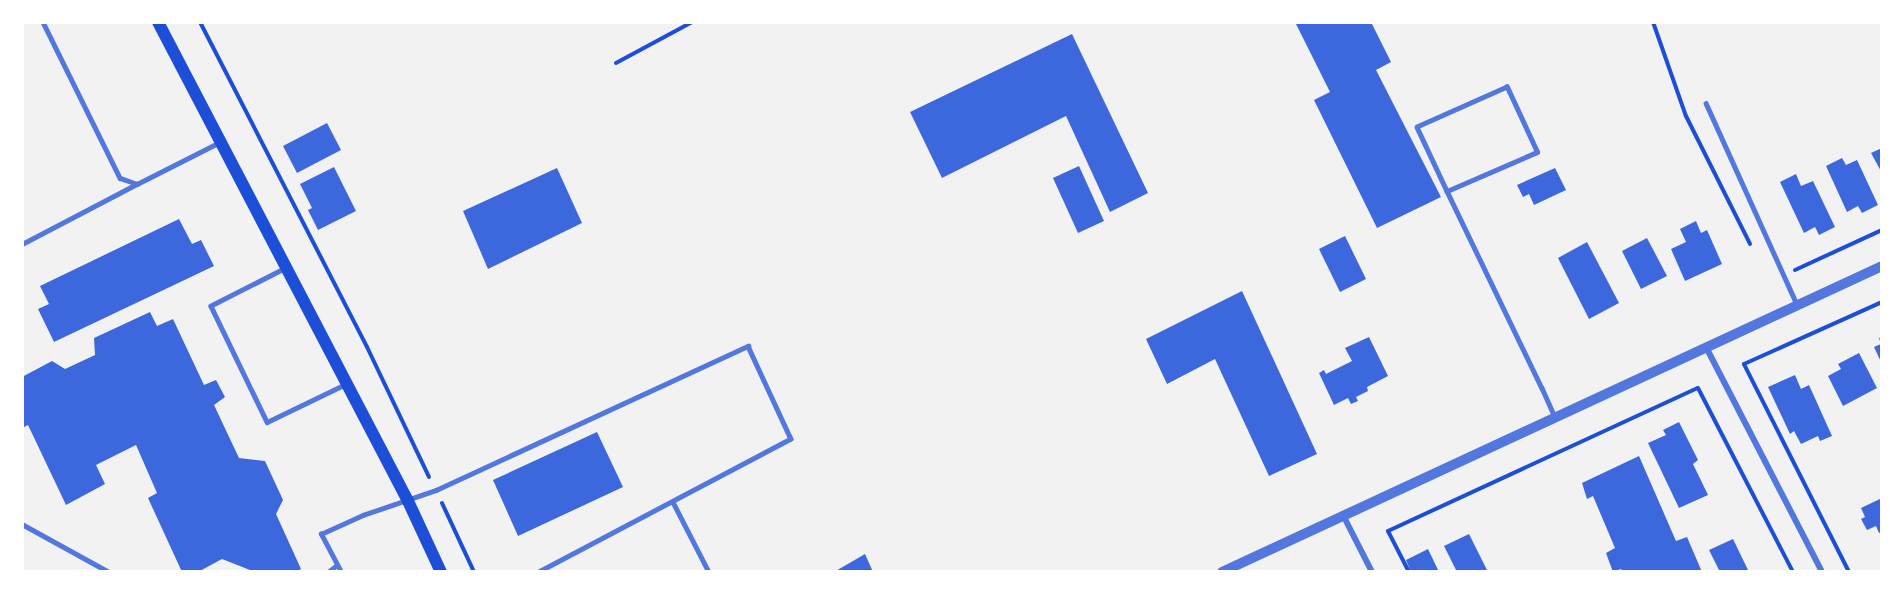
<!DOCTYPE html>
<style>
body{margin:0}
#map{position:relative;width:1904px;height:594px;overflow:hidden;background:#f2f2f2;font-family:"Alegreya Sans",sans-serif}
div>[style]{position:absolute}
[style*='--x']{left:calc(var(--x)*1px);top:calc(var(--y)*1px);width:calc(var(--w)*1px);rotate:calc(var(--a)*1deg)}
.building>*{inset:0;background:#3d67dc}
.path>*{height:4px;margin:-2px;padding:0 2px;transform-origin:2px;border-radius:2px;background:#1d4ed8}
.service>*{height:4.5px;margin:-2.25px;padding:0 2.25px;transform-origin:2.25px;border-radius:2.25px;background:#5277de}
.minor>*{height:6px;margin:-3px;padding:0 3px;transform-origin:3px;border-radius:3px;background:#5277de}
.tertiary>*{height:10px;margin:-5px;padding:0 5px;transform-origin:5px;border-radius:5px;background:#5277de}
.secondary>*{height:12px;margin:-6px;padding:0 6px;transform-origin:6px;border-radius:6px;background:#1d4ed8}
span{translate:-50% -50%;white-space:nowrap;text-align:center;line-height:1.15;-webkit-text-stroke:6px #fff;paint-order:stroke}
.frame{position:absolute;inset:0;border:24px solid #fff;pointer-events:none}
</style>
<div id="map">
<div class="building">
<div style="clip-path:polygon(1295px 22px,1371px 22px,1391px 62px,1376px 70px,1441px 197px,1377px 228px,1314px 100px,1330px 92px)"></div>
<div style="clip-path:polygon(1072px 34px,1148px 193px,1110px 212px,1066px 116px,942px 178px,910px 112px)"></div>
<div style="clip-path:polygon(327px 123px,341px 150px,297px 173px,283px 146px)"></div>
<div style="clip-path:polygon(1882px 148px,1882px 173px,1871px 153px)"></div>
<div style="clip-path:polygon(1842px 158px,1846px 165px,1857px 160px,1878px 205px,1862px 213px,1858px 206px,1847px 212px,1826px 166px)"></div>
<div style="clip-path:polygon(1079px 166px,1104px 221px,1078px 233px,1053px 178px)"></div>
<div style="clip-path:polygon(334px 167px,356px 211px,318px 230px,308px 210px,312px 208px,300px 184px)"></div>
<div style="clip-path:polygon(557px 168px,582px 223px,488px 269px,463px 211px)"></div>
<div style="clip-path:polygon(1555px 168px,1566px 190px,1534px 205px,1529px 194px,1523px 197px,1517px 185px)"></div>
<div style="clip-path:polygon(1796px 174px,1801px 186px,1813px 181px,1835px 227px,1819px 235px,1815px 227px,1804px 233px,1780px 182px)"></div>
<div style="clip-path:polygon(179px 219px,192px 244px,201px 240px,214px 266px,54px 342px,38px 309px,49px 304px,40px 286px)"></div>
<div style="clip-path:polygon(1696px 221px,1701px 233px,1707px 230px,1722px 264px,1685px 281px,1671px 249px,1686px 242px,1680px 229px)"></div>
<div style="clip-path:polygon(1345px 236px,1366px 279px,1340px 292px,1319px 249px)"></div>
<div style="clip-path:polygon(1647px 238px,1667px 276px,1641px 289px,1622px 251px)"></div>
<div style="clip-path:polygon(1587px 242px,1619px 303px,1589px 319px,1558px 258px)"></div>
<div style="clip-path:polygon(1242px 291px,1317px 454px,1269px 476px,1215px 359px,1167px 384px,1146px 339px)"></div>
<div style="clip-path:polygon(150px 312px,157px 326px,173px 319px,204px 385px,216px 380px,225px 397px,214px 405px,239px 458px,265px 461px,283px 500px,276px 514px,301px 569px,296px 572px,255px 572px,222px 559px,198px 572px,182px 572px,148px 498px,157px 493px,136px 445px,96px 465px,105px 484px,66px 505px,28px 425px,22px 428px,22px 377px,52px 361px,65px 369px,95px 355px,94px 338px)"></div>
<div style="clip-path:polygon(1369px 337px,1388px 376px,1367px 387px,1368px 391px,1356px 397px,1358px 401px,1351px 404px,1348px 398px,1334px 405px,1319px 373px,1324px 370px,1326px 374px,1352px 361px,1345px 348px)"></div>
<div style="clip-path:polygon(1882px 337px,1882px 364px,1874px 347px,1881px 344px,1879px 338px)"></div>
<div style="clip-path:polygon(1859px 353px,1877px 388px,1843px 406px,1828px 376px,1841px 369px,1838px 364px)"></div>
<div style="clip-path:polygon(1795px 375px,1801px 389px,1809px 385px,1832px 436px,1820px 441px,1818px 436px,1801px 444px,1794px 431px,1790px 434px,1768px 387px)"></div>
<div style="clip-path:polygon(1679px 422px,1698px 460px,1693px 464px,1708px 495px,1679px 508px,1648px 443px,1666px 435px,1663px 430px)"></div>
<div style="clip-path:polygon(597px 432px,623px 487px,518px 536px,493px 480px)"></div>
<div style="clip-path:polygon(1639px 456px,1676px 541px,1687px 537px,1702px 572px,1623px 572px,1621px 569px,1613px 572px,1606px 553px,1615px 548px,1593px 496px,1587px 499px,1582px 483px)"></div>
<div style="clip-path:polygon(1882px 498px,1882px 532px,1879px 533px,1876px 526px,1867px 530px,1861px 519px,1865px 517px,1861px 508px)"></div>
<div style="clip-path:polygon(1469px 534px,1488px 572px,1457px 572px,1444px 546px)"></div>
<div style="clip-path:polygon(1733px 539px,1748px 570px,1720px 572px,1709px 550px)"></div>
<div style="clip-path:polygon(1428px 549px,1439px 572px,1411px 572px,1406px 560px)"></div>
<div style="clip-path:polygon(865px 554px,873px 572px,834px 572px)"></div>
</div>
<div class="path">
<div style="--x:200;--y:22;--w:365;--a:62.8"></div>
<div style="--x:367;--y:347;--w:144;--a:64.5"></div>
<div style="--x:1653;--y:22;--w:100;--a:70.7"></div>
<div style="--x:1686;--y:116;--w:143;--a:63.4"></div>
<div style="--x:616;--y:63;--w:86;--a:-28.3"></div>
<div style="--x:1795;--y:270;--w:96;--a:-24.7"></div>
<div style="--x:442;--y:503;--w:76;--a:65.1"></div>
<div style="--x:1409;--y:572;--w:46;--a:-117.1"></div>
<div style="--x:1388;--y:531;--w:341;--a:-24.8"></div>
<div style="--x:1698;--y:388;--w:207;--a:62.7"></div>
<div style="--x:1849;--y:572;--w:233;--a:-116.8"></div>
<div style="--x:1744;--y:364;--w:151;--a:-24.2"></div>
</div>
<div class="service">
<div style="--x:43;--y:22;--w:174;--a:63.7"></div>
<div style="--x:120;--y:178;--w:18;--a:19"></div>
<div style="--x:137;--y:184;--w:93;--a:-26.8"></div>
<div style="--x:1706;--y:103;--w:222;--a:65.7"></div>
<div style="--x:1447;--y:191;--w:98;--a:-23.4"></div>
<div style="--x:1537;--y:152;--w:72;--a:-114.8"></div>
<div style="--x:1507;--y:87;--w:98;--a:156"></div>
<div style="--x:1417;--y:127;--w:71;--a:64.9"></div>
<div style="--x:1447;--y:191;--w:219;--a:64.3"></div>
<div style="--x:1542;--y:388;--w:32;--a:66"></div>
<div style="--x:22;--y:244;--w:130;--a:-27.6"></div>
<div style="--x:286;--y:268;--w:84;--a:153.1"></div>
<div style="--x:211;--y:306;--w:129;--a:64.2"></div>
<div style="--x:267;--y:422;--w:88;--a:-25.7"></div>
<div style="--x:673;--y:502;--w:79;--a:62.8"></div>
<div style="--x:22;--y:524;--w:99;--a:28.9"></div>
<div style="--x:328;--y:572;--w:11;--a:-38"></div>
<div style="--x:341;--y:572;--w:43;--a:-117.8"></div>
<div style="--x:321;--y:534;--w:46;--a:-24.3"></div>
<div style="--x:363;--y:515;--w:77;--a:-18.9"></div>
<div style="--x:436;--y:490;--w:344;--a:-24.8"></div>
<div style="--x:748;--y:346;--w:102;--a:65.2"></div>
<div style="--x:791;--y:439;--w:285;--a:152.2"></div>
</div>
<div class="minor">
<div style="--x:1706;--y:347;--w:253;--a:62.7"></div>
<div style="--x:1343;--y:515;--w:64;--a:63"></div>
</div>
<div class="tertiary">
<div style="--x:1222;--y:572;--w:727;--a:-24.87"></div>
</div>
<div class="secondary">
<div style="--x:158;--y:22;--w:540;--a:62.44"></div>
<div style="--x:408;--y:501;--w:78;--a:65.1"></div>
</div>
<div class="frame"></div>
</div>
